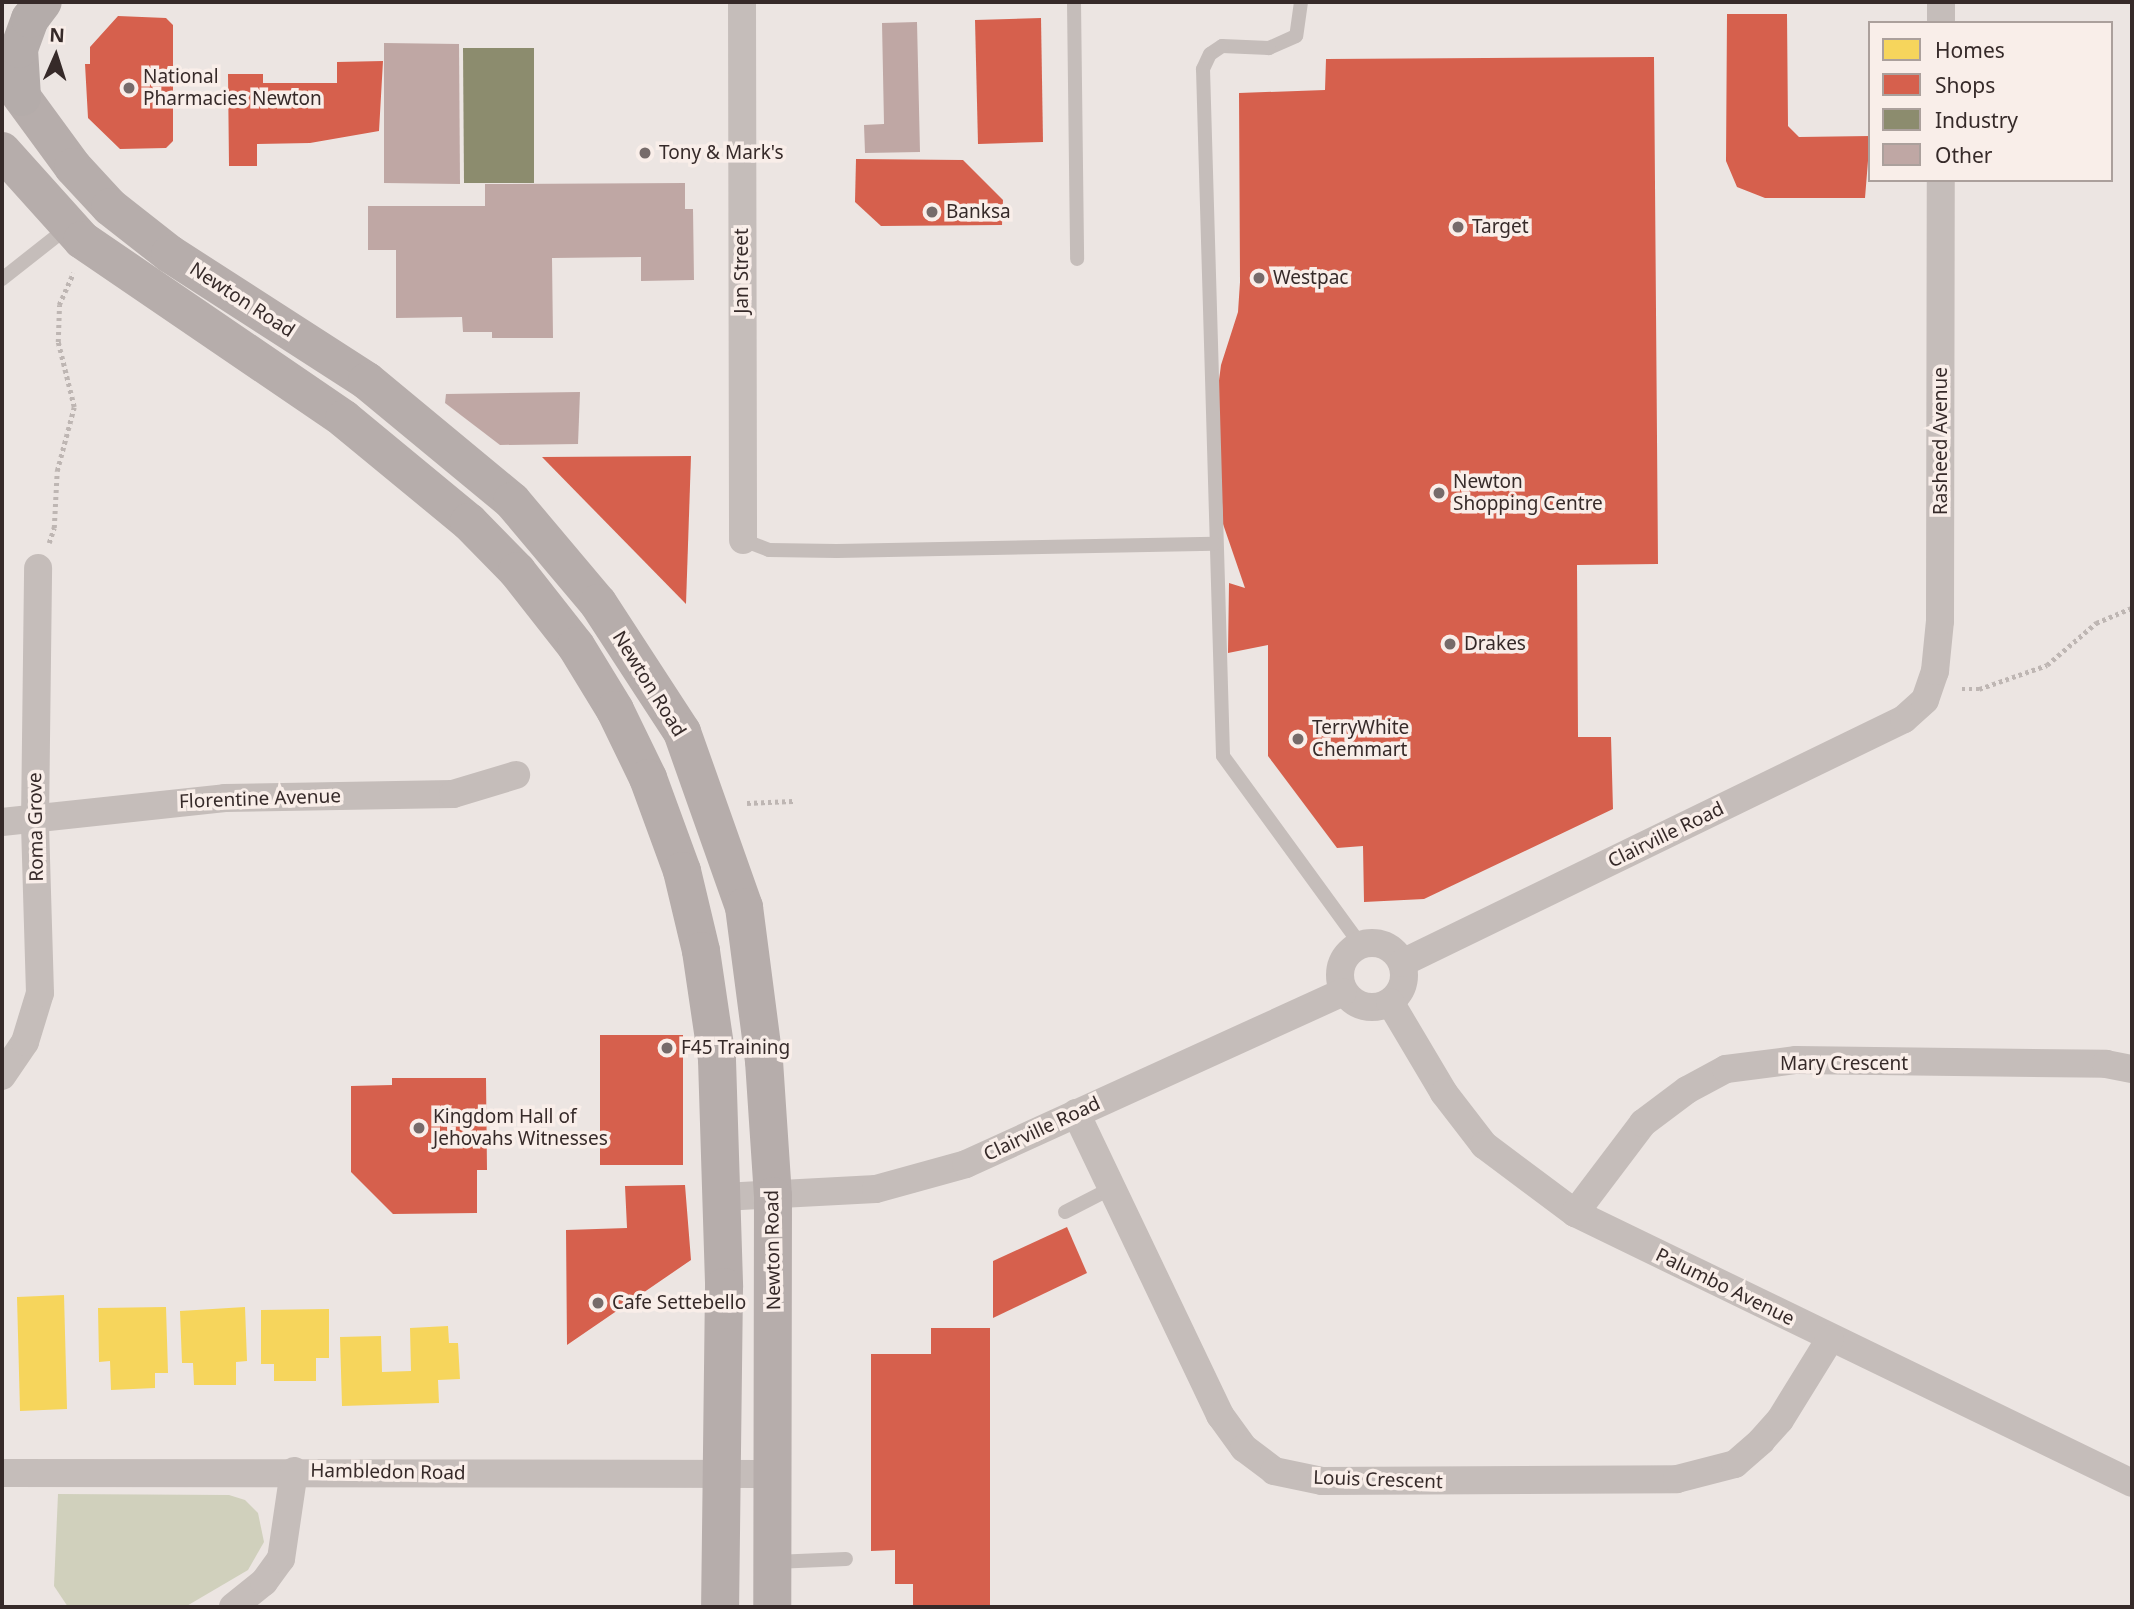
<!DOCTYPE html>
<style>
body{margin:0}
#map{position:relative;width:2134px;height:1609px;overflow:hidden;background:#ece5e2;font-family:"Noto Sans",sans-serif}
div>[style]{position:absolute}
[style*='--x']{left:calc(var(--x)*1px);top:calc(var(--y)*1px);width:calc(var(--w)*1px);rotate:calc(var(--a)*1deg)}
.green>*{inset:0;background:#d0d0bc}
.homes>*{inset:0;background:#f6d55c}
.shops>*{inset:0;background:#d6604d}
.industry>*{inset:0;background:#8c8c6e}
.building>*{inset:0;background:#bfa7a4}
.path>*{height:4.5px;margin-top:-2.25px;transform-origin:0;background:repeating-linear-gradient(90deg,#beb6b3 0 3.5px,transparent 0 7px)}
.service>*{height:14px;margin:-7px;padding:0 7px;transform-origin:7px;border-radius:7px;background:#c5bdba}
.minor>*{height:28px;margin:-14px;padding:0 14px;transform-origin:14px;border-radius:14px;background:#c5bdba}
.minor>.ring{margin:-14px;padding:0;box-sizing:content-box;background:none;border:28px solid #c5bdba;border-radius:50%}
.secondary>*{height:38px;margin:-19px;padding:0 19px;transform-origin:19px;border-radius:19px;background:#b6adab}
.primary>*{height:38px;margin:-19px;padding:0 19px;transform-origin:19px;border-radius:19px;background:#b4acaa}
.dots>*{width:19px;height:19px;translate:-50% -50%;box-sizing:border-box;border:4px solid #f9eee9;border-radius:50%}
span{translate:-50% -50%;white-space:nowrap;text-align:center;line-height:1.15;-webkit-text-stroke:7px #f9eee9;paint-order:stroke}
.poi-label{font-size:19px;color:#362a29}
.left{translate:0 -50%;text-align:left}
.street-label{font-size:19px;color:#362a29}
.frame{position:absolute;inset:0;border:4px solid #362a29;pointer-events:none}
.legend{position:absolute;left:1868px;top:21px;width:245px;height:161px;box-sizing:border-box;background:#f9eee9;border:2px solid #aba09c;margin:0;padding:9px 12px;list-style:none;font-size:21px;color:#362a29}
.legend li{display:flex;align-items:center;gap:14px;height:35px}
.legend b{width:35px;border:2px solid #aba09c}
.north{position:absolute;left:21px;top:21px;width:70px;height:70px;-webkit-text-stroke:5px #f9eee9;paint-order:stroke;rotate:3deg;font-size:19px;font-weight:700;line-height:28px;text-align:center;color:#362a29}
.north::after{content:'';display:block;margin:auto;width:24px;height:32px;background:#362a29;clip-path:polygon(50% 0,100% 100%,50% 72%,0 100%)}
</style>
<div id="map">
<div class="green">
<div style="clip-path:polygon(58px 1494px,229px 1495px,245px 1500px,258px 1513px,264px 1542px,248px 1570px,185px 1607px,68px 1607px,54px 1586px)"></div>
</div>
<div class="homes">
<div style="clip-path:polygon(64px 1295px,67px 1409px,20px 1411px,17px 1297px)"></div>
<div style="clip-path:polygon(166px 1307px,168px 1373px,155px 1373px,155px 1388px,111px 1390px,110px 1361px,99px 1362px,98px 1308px)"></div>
<div style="clip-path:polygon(245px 1307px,247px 1361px,236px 1362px,236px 1385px,194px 1385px,193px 1363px,182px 1363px,180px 1311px)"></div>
<div style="clip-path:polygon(329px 1309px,329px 1358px,316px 1358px,316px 1381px,274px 1381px,274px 1364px,261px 1364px,261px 1310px)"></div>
<div style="clip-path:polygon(448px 1326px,449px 1343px,458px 1343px,460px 1379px,438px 1380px,439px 1403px,342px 1406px,340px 1337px,381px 1336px,382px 1372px,411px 1371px,410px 1328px)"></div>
</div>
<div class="shops">
<div style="clip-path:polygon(1727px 14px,1787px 14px,1788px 126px,1799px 137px,1870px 136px,1865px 198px,1765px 198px,1737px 187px,1726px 161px)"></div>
<div style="clip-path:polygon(118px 16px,166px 18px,173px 25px,173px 141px,166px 148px,120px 149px,88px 118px,85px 64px,90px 64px,90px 47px)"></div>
<div style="clip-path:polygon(1041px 18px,1043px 142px,978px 144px,975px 20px)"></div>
<div style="clip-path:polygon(1654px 57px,1658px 564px,1577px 565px,1578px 737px,1611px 737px,1613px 809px,1424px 899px,1364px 902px,1363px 846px,1337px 848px,1268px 756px,1268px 645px,1228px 653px,1229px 583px,1245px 588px,1223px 524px,1217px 396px,1221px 365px,1238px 312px,1240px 282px,1239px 93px,1325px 90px,1326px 59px)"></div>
<div style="clip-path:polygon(383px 61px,379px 131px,310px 143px,257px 144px,257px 166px,229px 166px,228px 74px,263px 74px,263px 83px,337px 83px,337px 62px)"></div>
<div style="clip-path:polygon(856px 159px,963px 160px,1003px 200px,1002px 225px,881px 226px,855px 202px)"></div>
<div style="clip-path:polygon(691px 456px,686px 604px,542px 457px)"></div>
<div style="clip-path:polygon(600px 1035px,683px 1035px,683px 1165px,600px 1165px)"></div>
<div style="clip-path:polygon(392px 1078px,486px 1078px,487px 1170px,477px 1170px,477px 1213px,393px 1214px,351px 1172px,351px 1086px,392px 1085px)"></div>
<div style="clip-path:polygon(685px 1185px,691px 1260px,567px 1345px,566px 1230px,627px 1228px,625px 1186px)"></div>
<div style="clip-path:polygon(1067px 1227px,1087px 1273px,993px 1318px,993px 1261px)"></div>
<div style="clip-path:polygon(931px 1328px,990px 1328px,990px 1606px,913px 1606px,913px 1584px,895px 1584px,895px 1550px,871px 1551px,871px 1354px,931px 1354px)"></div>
</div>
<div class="industry">
<div style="clip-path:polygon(463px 48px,534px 48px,534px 183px,464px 183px)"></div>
</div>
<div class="building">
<div style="clip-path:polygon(917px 22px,920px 152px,865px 153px,864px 125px,884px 124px,882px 23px)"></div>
<div style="clip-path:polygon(384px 43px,459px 44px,460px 184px,384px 183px)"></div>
<div style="clip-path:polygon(685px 183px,685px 209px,693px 209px,694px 280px,641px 281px,641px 257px,552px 258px,553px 338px,492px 338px,492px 332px,463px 332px,462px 317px,396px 318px,396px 250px,368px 250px,368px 206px,485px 206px,485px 184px)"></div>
<div style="clip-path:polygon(580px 392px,578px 444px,500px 445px,445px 403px,446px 394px)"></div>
</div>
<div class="path">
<div style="--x:49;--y:543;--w:16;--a:-72"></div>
<div style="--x:54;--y:528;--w:57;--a:-87"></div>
<div style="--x:57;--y:471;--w:66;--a:-75.1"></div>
<div style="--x:74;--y:407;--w:67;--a:-103.8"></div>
<div style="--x:58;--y:342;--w:37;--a:-88"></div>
<div style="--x:59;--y:305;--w:35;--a:-66"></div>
<div style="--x:1962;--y:689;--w:17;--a:0"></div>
<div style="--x:1979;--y:689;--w:72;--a:-19.4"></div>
<div style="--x:2047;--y:665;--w:65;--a:-40.6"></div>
<div style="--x:2096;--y:623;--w:39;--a:-23"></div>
<div style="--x:747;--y:803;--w:46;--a:-2.5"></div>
</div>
<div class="service">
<div style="--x:1074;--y:2;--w:257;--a:89.3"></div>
<div style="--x:1301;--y:2;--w:34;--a:98"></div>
<div style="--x:1296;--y:36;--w:30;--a:156"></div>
<div style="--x:1269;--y:48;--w:47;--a:-177.6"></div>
<div style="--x:1222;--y:46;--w:14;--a:146"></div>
<div style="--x:1210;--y:54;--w:17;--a:115"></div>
<div style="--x:1203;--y:69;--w:687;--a:88.33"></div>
<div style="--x:1223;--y:756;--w:233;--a:53.9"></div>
<div style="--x:2;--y:279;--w:84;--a:-38.2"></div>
<div style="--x:743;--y:540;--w:28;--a:21"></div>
<div style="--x:769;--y:550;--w:68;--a:0.8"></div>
<div style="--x:837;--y:551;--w:377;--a:-1.1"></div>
<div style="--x:1065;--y:1212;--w:53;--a:-27.1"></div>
<div style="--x:774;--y:1562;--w:72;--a:-2.4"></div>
</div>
<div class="minor">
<div style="--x:742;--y:2;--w:538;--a:89.89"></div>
<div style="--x:1941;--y:23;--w:21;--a:-90"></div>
<div style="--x:2;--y:822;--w:224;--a:-6.1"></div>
<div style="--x:225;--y:798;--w:228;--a:-1"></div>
<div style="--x:453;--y:794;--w:66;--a:-16.8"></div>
<div class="ring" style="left:1340px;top:943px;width:36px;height:36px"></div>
<div style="--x:1402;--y:963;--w:558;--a:-25.92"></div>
<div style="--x:1904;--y:719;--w:28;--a:-42"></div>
<div style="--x:1925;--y:700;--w:31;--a:-71"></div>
<div style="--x:1935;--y:671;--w:50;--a:-84.3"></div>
<div style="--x:1940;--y:621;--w:441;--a:-89.9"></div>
<div style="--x:1390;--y:1002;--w:106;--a:59.3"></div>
<div style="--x:1444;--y:1093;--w:66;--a:52.4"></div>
<div style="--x:1484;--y:1145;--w:114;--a:36.8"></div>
<div style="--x:1575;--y:1213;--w:619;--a:25.86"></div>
<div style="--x:2;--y:1076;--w:41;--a:-55.9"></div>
<div style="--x:25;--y:1042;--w:51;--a:-73"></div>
<div style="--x:40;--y:993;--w:171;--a:-91.7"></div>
<div style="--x:35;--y:822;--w:254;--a:-89.3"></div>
<div style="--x:1076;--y:1113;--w:335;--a:64.5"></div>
<div style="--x:1220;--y:1415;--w:41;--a:54"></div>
<div style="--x:1244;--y:1448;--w:38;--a:37"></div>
<div style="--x:1274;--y:1471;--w:49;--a:11.8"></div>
<div style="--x:1322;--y:1481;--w:355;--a:-0.3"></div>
<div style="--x:1677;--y:1479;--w:60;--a:-14.5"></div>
<div style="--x:1735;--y:1464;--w:35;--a:-41"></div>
<div style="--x:1761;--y:1441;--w:28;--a:-48"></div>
<div style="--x:1780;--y:1420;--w:95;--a:-58.3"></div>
<div style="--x:723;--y:1197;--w:153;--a:-3"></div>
<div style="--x:876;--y:1189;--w:93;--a:-15.5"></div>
<div style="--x:966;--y:1164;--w:414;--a:-24.5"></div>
<div style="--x:1575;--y:1213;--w:113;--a:-52.9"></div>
<div style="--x:1643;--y:1123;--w:55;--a:-36.9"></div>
<div style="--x:1687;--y:1090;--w:44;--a:-28.3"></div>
<div style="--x:1726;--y:1069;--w:71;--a:-7.3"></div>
<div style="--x:1796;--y:1060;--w:310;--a:0.7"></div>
<div style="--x:2106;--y:1064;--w:26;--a:11"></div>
<div style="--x:2;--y:1473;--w:773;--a:0.07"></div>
<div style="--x:233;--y:1607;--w:40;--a:-39"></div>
<div style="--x:264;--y:1582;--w:29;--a:-54"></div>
<div style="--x:281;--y:1559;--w:89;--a:-81.6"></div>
</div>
<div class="secondary">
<div style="--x:2;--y:70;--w:120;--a:53.8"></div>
<div style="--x:73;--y:167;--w:54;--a:47.2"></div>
<div style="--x:110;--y:207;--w:76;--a:38.1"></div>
<div style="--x:170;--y:254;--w:234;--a:32.8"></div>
<div style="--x:367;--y:381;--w:188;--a:39.6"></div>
<div style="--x:512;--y:501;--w:133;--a:49.9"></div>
<div style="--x:598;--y:603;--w:154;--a:56.9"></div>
<div style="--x:682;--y:732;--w:186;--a:70.5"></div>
<div style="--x:744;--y:907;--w:155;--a:82.6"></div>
<div style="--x:764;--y:1061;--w:135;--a:86.2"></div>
<div style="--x:773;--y:1196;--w:411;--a:90.1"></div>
<div style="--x:2;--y:151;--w:120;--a:48"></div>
<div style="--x:82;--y:240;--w:317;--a:34.3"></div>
<div style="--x:344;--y:419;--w:162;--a:39.5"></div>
<div style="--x:469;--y:522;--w:69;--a:45.6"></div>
<div style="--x:517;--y:571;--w:95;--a:51.8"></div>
<div style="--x:576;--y:646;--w:75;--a:58.6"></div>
<div style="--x:615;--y:710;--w:76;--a:64.1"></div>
<div style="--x:648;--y:778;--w:99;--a:69.9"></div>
<div style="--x:682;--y:871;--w:82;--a:76.6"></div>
<div style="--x:701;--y:951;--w:110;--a:81.6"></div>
<div style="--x:717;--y:1060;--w:227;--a:88.2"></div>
<div style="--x:724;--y:1287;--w:320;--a:90.7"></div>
</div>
<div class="primary">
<div style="--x:22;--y:97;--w:48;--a:-93.6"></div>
<div style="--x:19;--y:49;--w:32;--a:-70"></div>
<div style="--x:30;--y:19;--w:21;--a:-53"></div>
</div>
<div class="dots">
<div style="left:129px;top:88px;background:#766b6a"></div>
<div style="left:645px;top:153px;background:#766b6a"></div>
<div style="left:932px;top:212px;background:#766b6a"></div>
<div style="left:1458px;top:227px;background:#766b6a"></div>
<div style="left:1259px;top:278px;background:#766b6a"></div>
<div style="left:1439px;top:493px;background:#766b6a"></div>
<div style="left:1450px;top:644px;background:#766b6a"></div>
<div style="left:1298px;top:739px;background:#766b6a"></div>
<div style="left:667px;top:1048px;background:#766b6a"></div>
<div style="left:419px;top:1128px;background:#766b6a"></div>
<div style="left:598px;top:1303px;background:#766b6a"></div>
</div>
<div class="poi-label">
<span class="left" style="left:143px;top:88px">National<br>Pharmacies Newton</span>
<span class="left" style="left:659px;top:153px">Tony &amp; Mark's</span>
<span class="left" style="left:946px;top:212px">Banksa</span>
<span class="left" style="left:1472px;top:227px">Target</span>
<span class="left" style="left:1273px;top:278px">Westpac</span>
<span class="left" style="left:1453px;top:493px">Newton<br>Shopping Centre</span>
<span class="left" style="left:1464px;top:644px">Drakes</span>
<span class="left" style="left:1312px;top:739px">TerryWhite<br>Chemmart</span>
<span class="left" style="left:681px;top:1048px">F45 Training</span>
<span class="left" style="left:433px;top:1128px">Kingdom Hall of<br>Jehovahs Witnesses</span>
<span class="left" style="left:612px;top:1303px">Cafe Settebello</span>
</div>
<div class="street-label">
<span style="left:742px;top:271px;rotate:-90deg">Jan Street</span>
<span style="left:242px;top:300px;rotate:33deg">Newton Road</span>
<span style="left:1941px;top:441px;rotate:-90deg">Rasheed Avenue</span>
<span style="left:649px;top:684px;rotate:58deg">Newton Road</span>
<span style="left:260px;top:799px;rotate:-2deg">Florentine Avenue</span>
<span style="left:36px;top:827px;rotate:-91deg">Roma Grove</span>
<span style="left:1666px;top:835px;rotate:-26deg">Clairville Road</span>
<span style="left:1844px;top:1064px">Mary Crescent</span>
<span style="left:1042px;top:1129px;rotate:-25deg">Clairville Road</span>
<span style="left:773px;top:1250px;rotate:-91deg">Newton Road</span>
<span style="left:1725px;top:1287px;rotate:26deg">Palumbo Avenue</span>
<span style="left:388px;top:1472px;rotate:1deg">Hambledon Road</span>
<span style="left:1378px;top:1480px;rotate:2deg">Louis Crescent</span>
</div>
<div class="frame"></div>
<ul class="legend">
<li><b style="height:19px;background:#f6d55c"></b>Homes</li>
<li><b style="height:19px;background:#d6604d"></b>Shops</li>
<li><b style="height:19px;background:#8c8c6e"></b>Industry</li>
<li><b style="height:19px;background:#bfa7a4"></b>Other</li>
</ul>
<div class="north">N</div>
</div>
